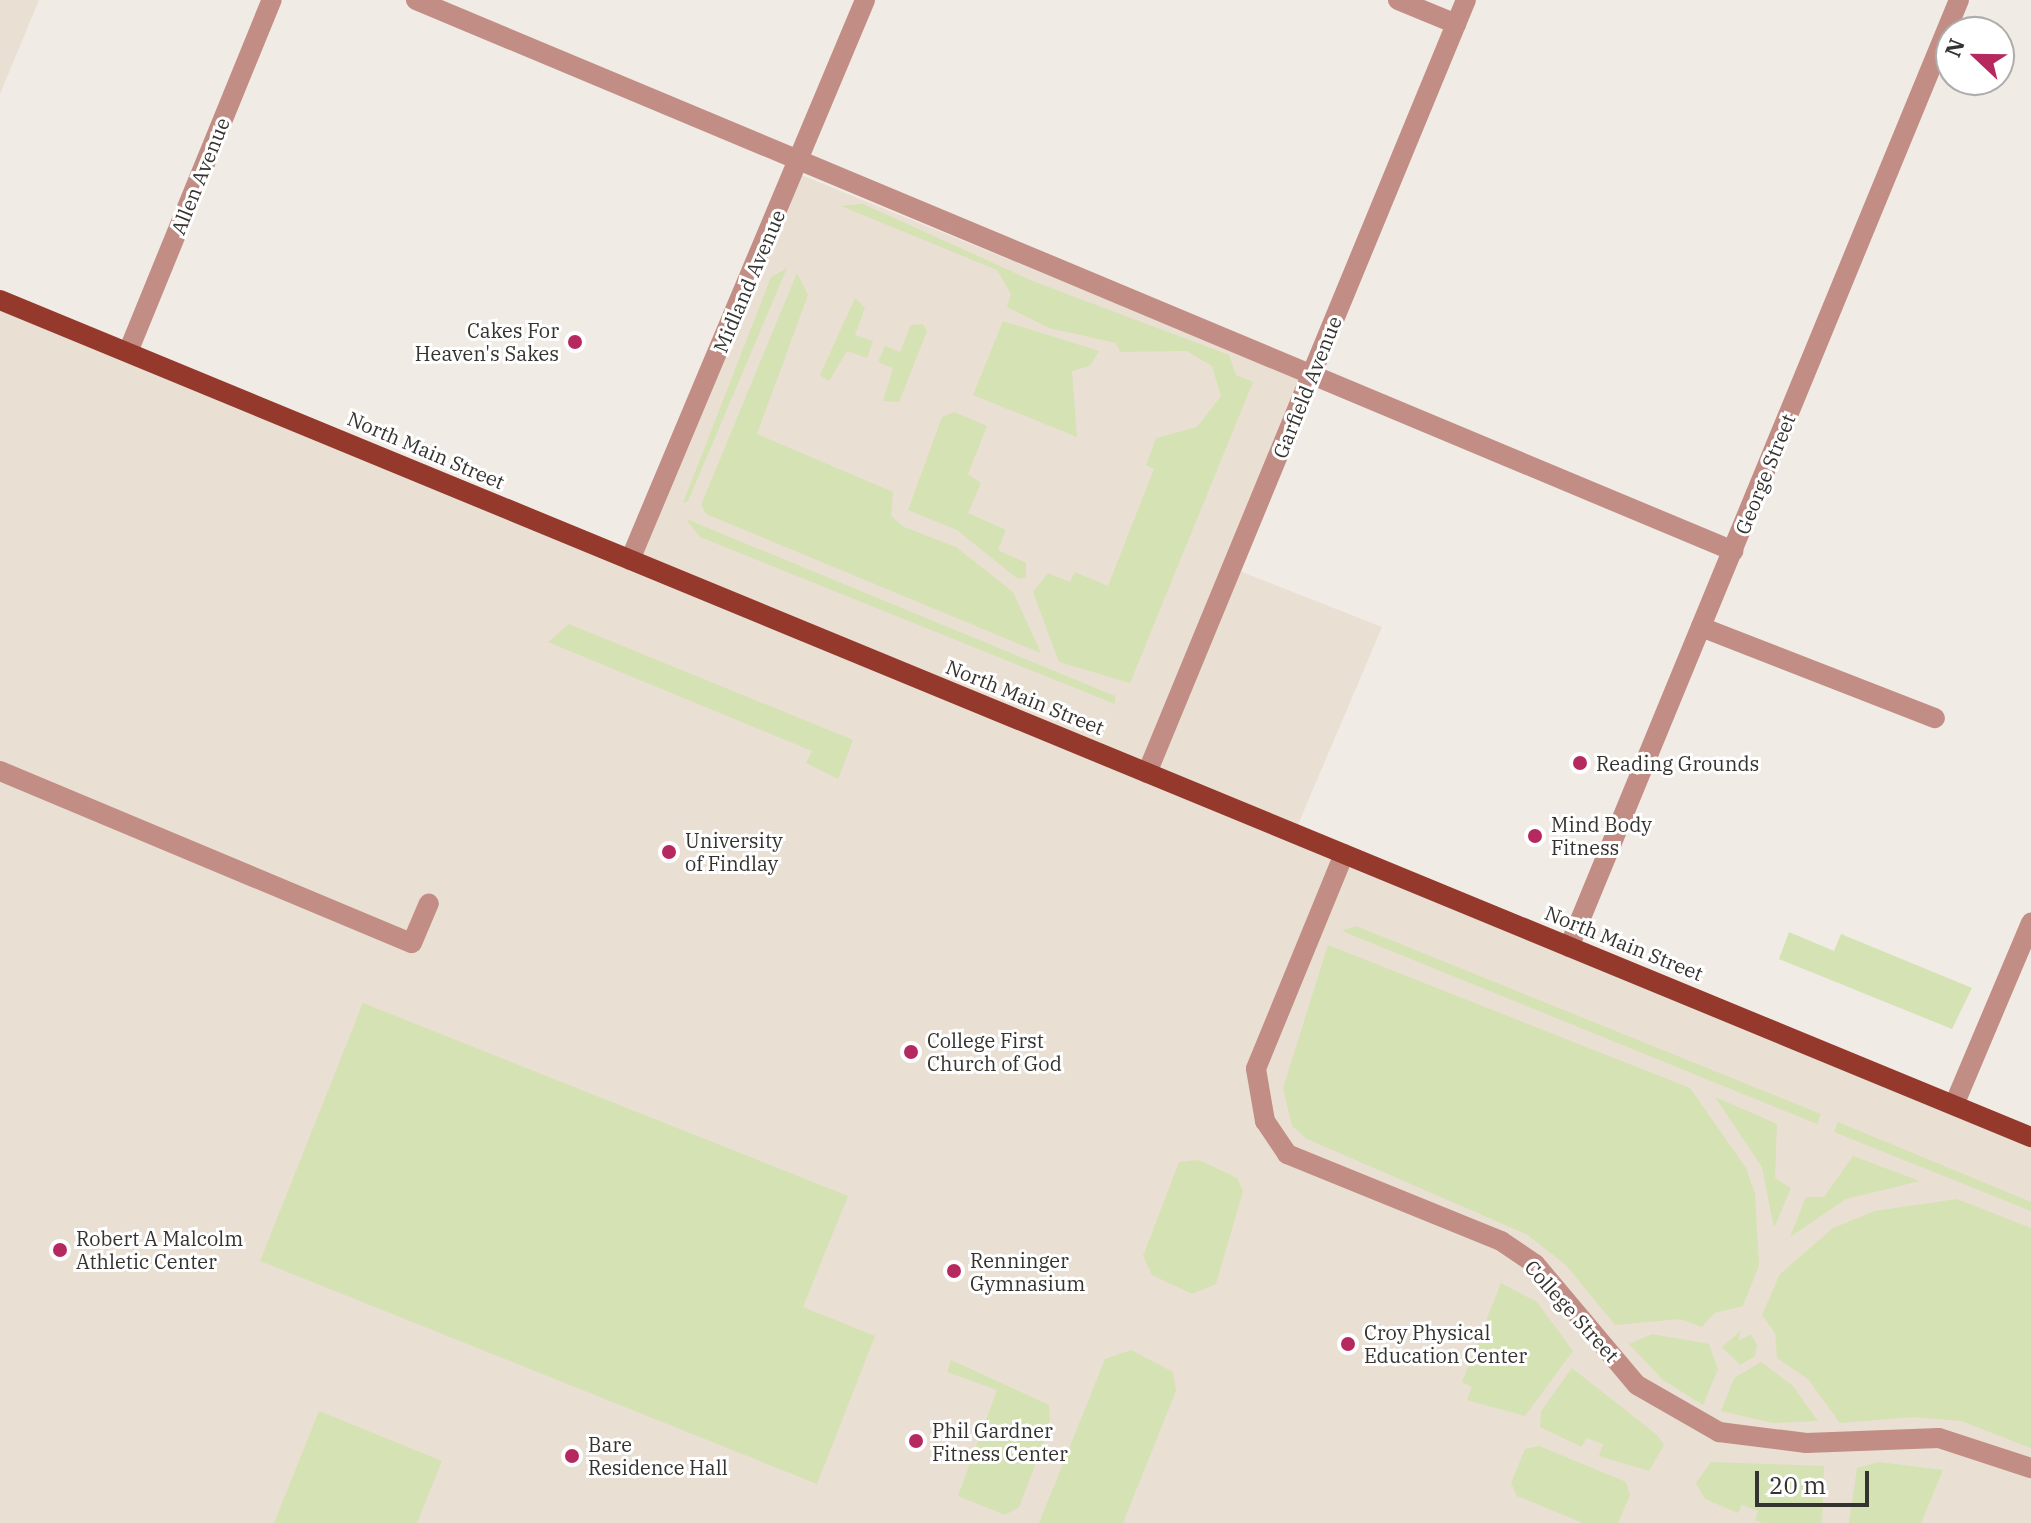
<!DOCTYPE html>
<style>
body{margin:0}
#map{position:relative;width:2031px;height:1523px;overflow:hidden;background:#f0ebe4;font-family:"IBM Plex Serif",serif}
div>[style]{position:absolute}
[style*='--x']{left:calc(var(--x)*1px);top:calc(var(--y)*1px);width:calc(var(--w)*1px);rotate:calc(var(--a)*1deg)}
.built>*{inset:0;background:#eadfd3}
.green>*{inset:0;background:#d5e2b4}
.minor>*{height:20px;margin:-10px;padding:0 10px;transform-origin:10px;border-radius:10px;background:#c28d84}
.major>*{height:20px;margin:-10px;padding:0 10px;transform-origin:10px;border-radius:10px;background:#95392d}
.dots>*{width:22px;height:22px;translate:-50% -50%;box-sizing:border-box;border:4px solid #fff;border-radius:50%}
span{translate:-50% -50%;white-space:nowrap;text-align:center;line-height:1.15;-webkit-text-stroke:6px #fff;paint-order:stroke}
.street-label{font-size:20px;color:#353330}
.poi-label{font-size:20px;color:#353330}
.right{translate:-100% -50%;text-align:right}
.left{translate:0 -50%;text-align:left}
.north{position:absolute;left:1935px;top:16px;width:80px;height:80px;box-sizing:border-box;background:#fff;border:2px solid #aeadac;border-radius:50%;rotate:292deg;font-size:22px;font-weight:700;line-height:32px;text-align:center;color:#353330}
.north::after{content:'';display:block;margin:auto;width:28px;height:36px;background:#b6295f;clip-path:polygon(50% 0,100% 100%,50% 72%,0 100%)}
.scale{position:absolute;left:1755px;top:1471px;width:114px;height:36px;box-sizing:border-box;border:4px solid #353330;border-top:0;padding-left:10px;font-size:24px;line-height:28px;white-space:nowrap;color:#353330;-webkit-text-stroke:6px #fff;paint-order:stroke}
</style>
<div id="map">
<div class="built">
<div style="clip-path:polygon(0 0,39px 0,0 94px)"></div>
<div style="clip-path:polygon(794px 172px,1309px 382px,1232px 568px,1382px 627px,1294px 834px,2031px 1138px,2031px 1523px,0 1523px,0 301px,629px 560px)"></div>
</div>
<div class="green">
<div style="clip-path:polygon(863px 204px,1035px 282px,1229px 355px,1236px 375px,1253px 382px,1130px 683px,1059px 662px,1033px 592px,1048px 573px,1070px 582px,1075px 572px,1108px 586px,1154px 469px,1146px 465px,1156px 438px,1197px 427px,1221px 396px,1212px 366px,1187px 351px,1120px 352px,1116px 343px,1049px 328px,1007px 307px,1011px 294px,997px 270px,841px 206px)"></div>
<div style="clip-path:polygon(787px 268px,688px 501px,683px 503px,771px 277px)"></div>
<div style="clip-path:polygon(797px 273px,808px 295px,757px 434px,893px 492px,891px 516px,904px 527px,956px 547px,1013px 592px,1041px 653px,706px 514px,701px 505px)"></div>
<div style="clip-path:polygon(855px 298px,865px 308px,855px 335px,873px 341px,867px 358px,847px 351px,829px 381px,820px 375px)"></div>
<div style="clip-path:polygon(1003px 321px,1099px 351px,1090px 366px,1072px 371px,1077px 437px,973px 395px)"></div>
<div style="clip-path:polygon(923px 324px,927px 331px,899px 402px,883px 401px,893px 368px,878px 362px,885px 346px,900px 352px,911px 325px)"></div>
<div style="clip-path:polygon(954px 412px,987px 426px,968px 474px,981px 483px,968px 513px,1006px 530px,998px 550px,1026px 563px,1026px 577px,1018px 579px,957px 530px,908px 510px,942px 417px)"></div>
<div style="clip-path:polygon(686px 519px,1115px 696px,1115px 704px,700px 537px)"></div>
<div style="clip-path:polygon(569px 624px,853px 740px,838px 779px,806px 763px,812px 751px,548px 642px)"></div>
<div style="clip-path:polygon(1356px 926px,1821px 1114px,1817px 1124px,1342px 931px)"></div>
<div style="clip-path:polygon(1789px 932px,1834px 951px,1841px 934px,1972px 988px,1952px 1029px,1779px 959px)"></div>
<div style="clip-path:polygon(1328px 945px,1690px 1088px,1746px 1168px,1755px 1194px,1759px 1265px,1743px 1306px,1714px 1313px,1702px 1327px,1680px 1319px,1615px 1325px,1566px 1265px,1526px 1234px,1307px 1139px,1292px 1126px,1283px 1088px)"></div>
<div style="clip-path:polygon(363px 1003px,848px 1196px,803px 1307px,875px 1336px,817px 1484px,260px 1261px)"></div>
<div style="clip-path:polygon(1715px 1097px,1777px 1124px,1775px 1178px,1791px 1188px,1774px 1228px,1762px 1167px)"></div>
<div style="clip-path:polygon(1838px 1122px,2031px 1202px,2031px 1211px,1834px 1132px)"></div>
<div style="clip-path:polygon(1853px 1156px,1920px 1181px,1846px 1199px,1790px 1237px,1806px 1197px,1824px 1197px)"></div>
<div style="clip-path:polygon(1199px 1160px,1237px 1178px,1243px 1191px,1216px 1284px,1192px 1294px,1152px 1275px,1143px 1256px,1179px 1162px)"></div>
<div style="clip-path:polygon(1957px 1199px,2031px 1228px,2031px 1448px,1961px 1421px,1914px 1417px,1840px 1423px,1808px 1379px,1777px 1358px,1775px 1333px,1762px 1315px,1780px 1274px,1833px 1228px,1875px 1211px)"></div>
<div style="clip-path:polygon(1501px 1283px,1537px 1302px,1573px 1351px,1525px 1416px,1467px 1400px,1472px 1387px,1462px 1382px)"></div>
<div style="clip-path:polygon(1741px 1330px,1738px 1341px,1751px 1334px,1757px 1345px,1755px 1356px,1740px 1365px,1722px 1347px)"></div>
<div style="clip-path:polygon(1652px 1334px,1709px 1344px,1718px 1369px,1703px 1405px,1663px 1380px,1629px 1344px)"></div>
<div style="clip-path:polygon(1131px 1350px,1173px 1372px,1176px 1391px,1123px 1523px,1039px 1523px,1105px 1359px)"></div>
<div style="clip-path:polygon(951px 1360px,1049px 1405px,1050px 1426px,1019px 1507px,1005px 1515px,958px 1496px,997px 1390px,947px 1372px)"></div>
<div style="clip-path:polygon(1761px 1362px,1792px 1385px,1818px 1421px,1773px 1423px,1721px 1411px,1734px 1378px)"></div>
<div style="clip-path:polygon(1572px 1368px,1657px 1435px,1664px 1445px,1649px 1471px,1599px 1456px,1603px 1444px,1586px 1438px,1582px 1447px,1540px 1427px,1541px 1411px)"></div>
<div style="clip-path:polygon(319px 1411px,442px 1461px,417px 1523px,274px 1523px)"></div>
<div style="clip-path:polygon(1539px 1446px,1626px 1482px,1630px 1495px,1618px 1523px,1583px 1523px,1517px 1496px,1511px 1483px,1525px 1449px)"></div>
<div style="clip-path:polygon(1711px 1462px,1824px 1466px,1822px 1523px,1763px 1523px,1755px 1520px,1758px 1511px,1742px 1505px,1738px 1513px,1705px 1499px,1696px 1483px)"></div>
<div style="clip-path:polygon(1879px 1462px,1943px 1470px,1921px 1523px,1849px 1523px,1857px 1468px)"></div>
</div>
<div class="minor">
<div style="--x:416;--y:0;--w:1428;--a:22.7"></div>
<div style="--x:1398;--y:0;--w:63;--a:22.5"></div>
<div style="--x:128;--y:352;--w:380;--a:-67.8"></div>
<div style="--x:630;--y:560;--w:607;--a:-67.23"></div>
<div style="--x:1701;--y:627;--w:251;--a:21.3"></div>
<div style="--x:0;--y:771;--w:446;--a:22.7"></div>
<div style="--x:412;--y:943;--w:43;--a:-67"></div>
<div style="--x:1147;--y:773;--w:836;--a:-67.58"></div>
<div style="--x:1344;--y:854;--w:232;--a:112.3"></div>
<div style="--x:1256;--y:1069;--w:53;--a:80.2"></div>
<div style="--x:1265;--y:1121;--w:40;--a:56"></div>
<div style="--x:1287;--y:1154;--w:231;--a:22.1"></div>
<div style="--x:1501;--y:1241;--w:41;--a:34.1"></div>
<div style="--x:1535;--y:1264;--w:158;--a:49.9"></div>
<div style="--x:1637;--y:1385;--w:95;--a:29.8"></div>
<div style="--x:1719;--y:1432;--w:88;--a:7.2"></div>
<div style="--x:1806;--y:1443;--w:133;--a:-2.2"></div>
<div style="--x:1939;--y:1438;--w:97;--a:18.1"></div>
<div style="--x:1569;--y:947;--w:1024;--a:-67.62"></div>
<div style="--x:1954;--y:1105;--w:198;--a:-67.1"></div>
</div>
<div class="major">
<div style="--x:0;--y:300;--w:2197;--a:22.4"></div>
</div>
<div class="dots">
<div style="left:575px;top:342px;background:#b6295f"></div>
<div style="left:1580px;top:763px;background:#b6295f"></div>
<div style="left:1535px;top:836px;background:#b6295f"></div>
<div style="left:669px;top:852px;background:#b6295f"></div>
<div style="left:911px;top:1052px;background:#b6295f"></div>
<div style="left:60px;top:1250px;background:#b6295f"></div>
<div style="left:954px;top:1271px;background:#b6295f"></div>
<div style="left:1348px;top:1344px;background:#b6295f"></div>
<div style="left:916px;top:1441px;background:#b6295f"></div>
<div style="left:572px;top:1456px;background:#b6295f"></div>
</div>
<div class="street-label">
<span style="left:200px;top:176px;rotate:-68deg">Allen Avenue</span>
<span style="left:749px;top:281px;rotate:-67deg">Midland Avenue</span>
<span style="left:1307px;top:387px;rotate:-68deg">Garfield Avenue</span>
<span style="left:426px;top:450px;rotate:23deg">North Main Street</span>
<span style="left:1765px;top:474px;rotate:-68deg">George Street</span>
<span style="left:1025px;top:697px;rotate:22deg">North Main Street</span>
<span style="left:1624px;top:943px;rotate:22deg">North Main Street</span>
<span style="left:1572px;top:1311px;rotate:48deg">College Street</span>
</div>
<div class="poi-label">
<span class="right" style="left:559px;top:342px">Cakes For<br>Heaven's Sakes</span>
<span class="left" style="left:1596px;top:763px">Reading Grounds</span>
<span class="left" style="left:1551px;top:836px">Mind Body<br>Fitness</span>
<span class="left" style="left:685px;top:852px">University<br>of Findlay</span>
<span class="left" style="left:927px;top:1052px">College First<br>Church of God</span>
<span class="left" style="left:76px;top:1250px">Robert A Malcolm<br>Athletic Center</span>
<span class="left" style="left:970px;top:1272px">Renninger<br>Gymnasium</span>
<span class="left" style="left:1364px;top:1344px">Croy Physical<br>Education Center</span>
<span class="left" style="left:932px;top:1442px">Phil Gardner<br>Fitness Center</span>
<span class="left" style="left:588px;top:1456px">Bare<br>Residence Hall</span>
</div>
<div class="north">N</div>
<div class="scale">20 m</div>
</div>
